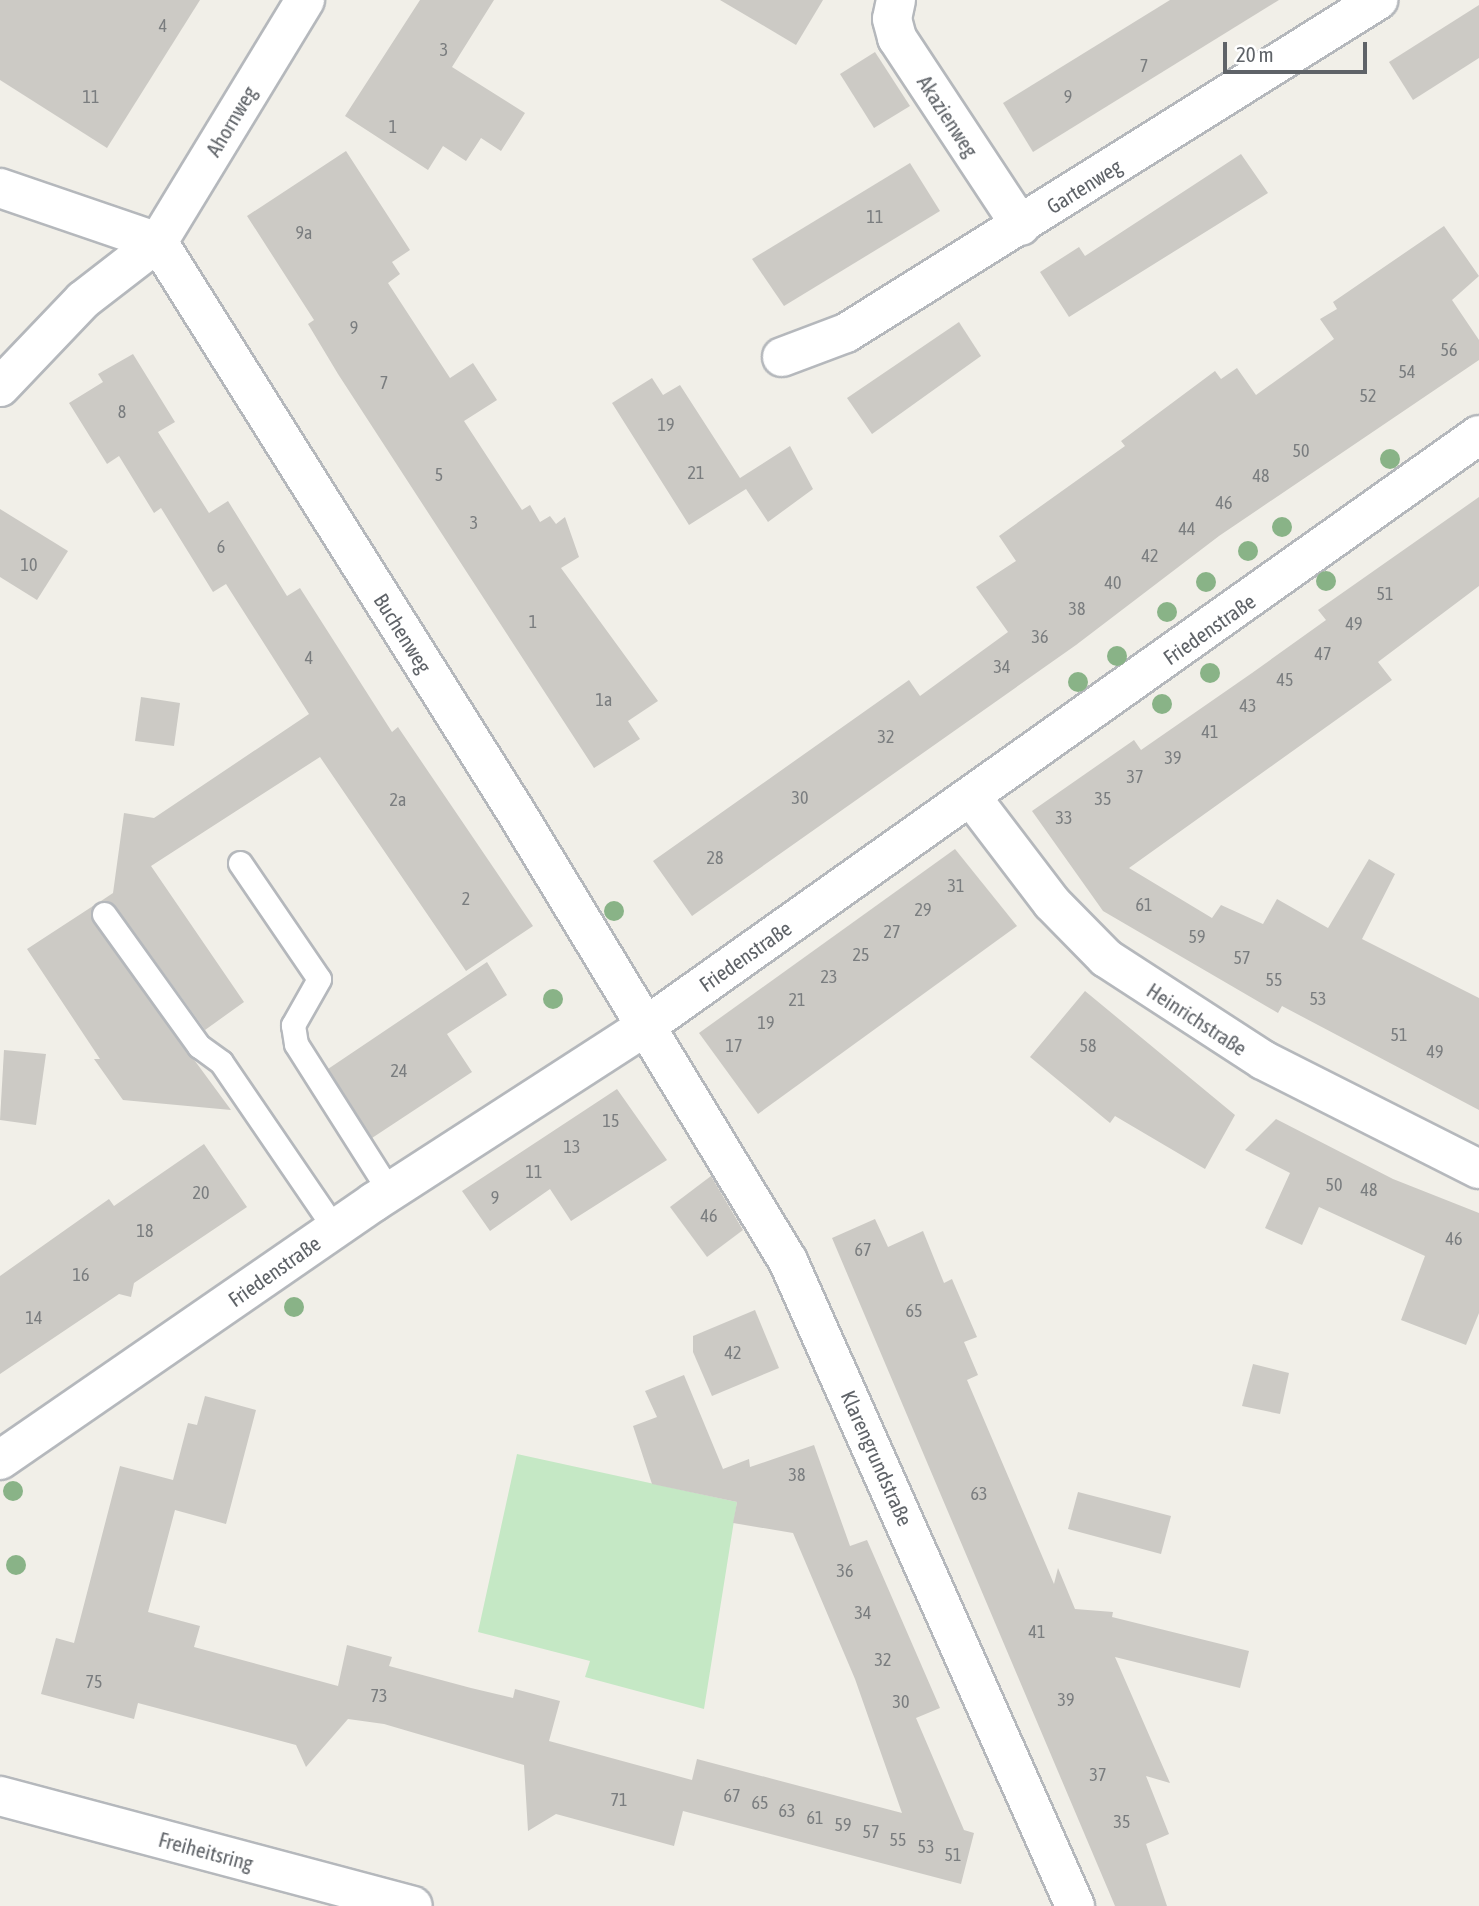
<!DOCTYPE html>
<meta charset="utf-8">
<style>
body{margin:0}
#map{position:relative;width:1479px;height:1906px;overflow:hidden;background:#f1efe8;font-family:"Asap Condensed",sans-serif}
div>[style]{position:absolute}
[style*='--x']{left:calc(var(--x)*1px);top:calc(var(--y)*1px);width:calc(var(--w)*1px);rotate:calc(var(--a)*1deg)}
.green>*{inset:0;background:#c5e8c5}
.building>*{inset:0;background:#cccac5}
.roads{filter:drop-shadow(2px 0 #b5b8bc) drop-shadow(-2px 0 #b5b8bc) drop-shadow(0 2px #b5b8bc) drop-shadow(0 -2px #b5b8bc)}
.service>*{height:23px;margin:-11.5px;padding:0 11.5px;transform-origin:11.5px;border-radius:11.5px;background:#fff}
.minor>*{height:38px;margin:-19px;padding:0 19px;transform-origin:19px;border-radius:19px;background:#fff}
.secondary>*{height:38px;margin:-19px;padding:0 19px;transform-origin:19px;border-radius:19px;background:#fff}
.trees>*{width:20px;height:20px;margin:-10px;border-radius:50%;background:#89b387}
span{translate:-50% -50%;white-space:nowrap;text-align:center;line-height:1.15;-webkit-text-stroke:5px #fff;paint-order:stroke}
.number-label{font-size:18px;color:#7a7d7f}
.number-label span{-webkit-text-stroke-width:0}
.street-label{font-size:21px;color:#5f6368}
.scale{position:absolute;left:1223px;top:42px;width:144px;height:32px;box-sizing:border-box;border:4px solid #5f6368;border-top:0;padding-left:9px;font-size:21px;line-height:24px;white-space:nowrap;color:#5f6368;-webkit-text-stroke:5px #fff;paint-order:stroke}
</style>
<div id="map">
<div class="green">
<div style="clip-path:polygon(517px 1454px,737px 1502px,704px 1709px,585px 1677px,590px 1661px,478px 1632px)"></div>
</div>
<div class="building">
<div style="clip-path:polygon(0 0,200px 0,107px 148px,0 80px)"></div>
<div style="clip-path:polygon(420px 0,494px 0,452px 67px,525px 113px,501px 151px,481px 138px,466px 161px,443px 146px,428px 170px,345px 116px)"></div>
<div style="clip-path:polygon(720px 0,823px 0,796px 45px)"></div>
<div style="clip-path:polygon(1170px 0,1279px 0,1033px 152px,1003px 103px)"></div>
<div style="clip-path:polygon(1479px 5px,1479px 58px,1413px 100px,1389px 62px)"></div>
<div style="clip-path:polygon(875px 52px,910px 106px,874px 128px,840px 74px)"></div>
<div style="clip-path:polygon(346px 151px,410px 250px,392px 262px,400px 274px,388px 283px,450px 378px,473px 363px,497px 400px,464px 421px,522px 510px,530px 505px,540px 522px,550px 516px,556px 524px,565px 517px,579px 557px,561px 568px,658px 701px,628px 721px,640px 739px,594px 768px,338px 374px,308px 324px,314px 320px,247px 216px)"></div>
<div style="clip-path:polygon(1241px 154px,1268px 193px,1069px 317px,1040px 272px,1079px 247px,1085px 256px)"></div>
<div style="clip-path:polygon(910px 163px,940px 211px,784px 306px,752px 259px)"></div>
<div style="clip-path:polygon(1444px 226px,1479px 276px,1452px 300px,1479px 340px,1479px 360px,1219px 536px,1076px 645px,692px 916px,653px 861px,909px 680px,920px 696px,1008px 632px,976px 587px,1016px 561px,999px 536px,1125px 446px,1121px 441px,1215px 371px,1221px 379px,1237px 368px,1256px 395px,1334px 339px,1320px 319px,1337px 309px,1333px 302px)"></div>
<div style="clip-path:polygon(959px 322px,981px 356px,872px 434px,847px 398px)"></div>
<div style="clip-path:polygon(133px 354px,175px 422px,158px 432px,209px 513px,228px 501px,287px 596px,300px 588px,392px 732px,398px 727px,533px 926px,466px 971px,320px 757px,151px 866px,244px 1002px,205px 1030px,115px 906px,101px 901px,113px 893px,124px 813px,154px 818px,309px 714px,226px 584px,213px 592px,161px 508px,154px 513px,119px 456px,107px 464px,69px 403px,103px 382px,98px 374px)"></div>
<div style="clip-path:polygon(652px 378px,663px 395px,680px 385px,740px 478px,790px 446px,813px 489px,768px 522px,746px 489px,689px 525px,612px 403px)"></div>
<div style="clip-path:polygon(1479px 497px,1479px 586px,1378px 662px,1392px 680px,1129px 868px,1212px 918px,1221px 905px,1263px 924px,1277px 899px,1328px 928px,1369px 859px,1395px 874px,1362px 939px,1479px 998px,1479px 1110px,1282px 1006px,1278px 1013px,1103px 911px,1032px 811px,1134px 740px,1141px 750px,1252px 673px,1326px 620px,1318px 610px)"></div>
<div style="clip-path:polygon(0 509px,68px 551px,37px 600px,0 577px)"></div>
<div style="clip-path:polygon(141px 697px,180px 703px,174px 746px,135px 741px)"></div>
<div style="clip-path:polygon(955px 849px,1017px 926px,758px 1114px,699px 1033px)"></div>
<div style="clip-path:polygon(93px 906px,93px 922px,231px 1110px,123px 1100px,94px 1059px,100px 1059px,27px 949px)"></div>
<div style="clip-path:polygon(487px 962px,507px 995px,447px 1034px,472px 1072px,372px 1138px,328px 1069px)"></div>
<div style="clip-path:polygon(1085px 991px,1235px 1115px,1205px 1169px,1115px 1116px,1110px 1123px,1030px 1057px)"></div>
<div style="clip-path:polygon(4px 1050px,46px 1054px,36px 1125px,0 1120px)"></div>
<div style="clip-path:polygon(617px 1089px,667px 1160px,571px 1221px,550px 1189px,490px 1231px,462px 1191px)"></div>
<div style="clip-path:polygon(1276px 1119px,1393px 1179px,1479px 1213px,1479px 1313px,1466px 1345px,1401px 1320px,1425px 1256px,1319px 1207px,1302px 1245px,1265px 1228px,1290px 1173px,1245px 1150px)"></div>
<div style="clip-path:polygon(204px 1144px,247px 1207px,134px 1283px,131px 1297px,119px 1294px,0 1374px,0 1276px,109px 1199px,114px 1206px)"></div>
<div style="clip-path:polygon(711px 1176px,743px 1230px,707px 1257px,670px 1207px)"></div>
<div style="clip-path:polygon(875px 1219px,888px 1247px,923px 1231px,944px 1283px,952px 1279px,977px 1337px,964px 1342px,978px 1375px,967px 1380px,1054px 1584px,1058px 1568px,1075px 1609px,1113px 1612px,1112px 1617px,1249px 1651px,1240px 1688px,1115px 1657px,1170px 1783px,1146px 1776px,1169px 1834px,1146px 1844px,1167px 1906px,1115px 1906px,832px 1238px)"></div>
<div style="clip-path:polygon(755px 1310px,779px 1368px,712px 1396px,693px 1352px,693px 1336px)"></div>
<div style="clip-path:polygon(1253px 1364px,1289px 1373px,1280px 1414px,1242px 1406px)"></div>
<div style="clip-path:polygon(684px 1375px,723px 1469px,749px 1459px,750px 1467px,814px 1445px,850px 1546px,867px 1540px,940px 1708px,916px 1718px,964px 1830px,974px 1833px,961px 1884px,683px 1811px,674px 1846px,556px 1814px,528px 1831px,524px 1765px,384px 1724px,348px 1719px,306px 1767px,296px 1745px,138px 1703px,134px 1719px,41px 1694px,56px 1638px,74px 1643px,120px 1466px,173px 1480px,188px 1423px,197px 1425px,205px 1396px,256px 1410px,226px 1524px,175px 1510px,148px 1612px,200px 1626px,194px 1647px,338px 1686px,347px 1645px,392px 1657px,389px 1666px,471px 1688px,513px 1698px,515px 1689px,560px 1701px,549px 1741px,692px 1780px,697px 1759px,902px 1813px,855px 1679px,793px 1533px,733px 1523px,737px 1502px,652px 1484px,633px 1426px,657px 1417px,645px 1391px)"></div>
<div style="clip-path:polygon(1078px 1492px,1171px 1516px,1161px 1554px,1068px 1529px)"></div>
</div>
<div class="roads">
<div class="service">
<div style="--x:240;--y:863;--w:140;--a:55.7"></div>
<div style="--x:319;--y:979;--w:53;--a:119.5"></div>
<div style="--x:293;--y:1025;--w:19;--a:81"></div>
<div style="--x:296;--y:1044;--w:175;--a:57.6"></div>
<div style="--x:104;--y:914;--w:163;--a:54.3"></div>
<div style="--x:199;--y:1046;--w:27;--a:36"></div>
<div style="--x:221;--y:1062;--w:202;--a:55.7"></div>
</div>
<div class="minor">
<div style="--x:896;--y:0;--w:19;--a:102"></div>
<div style="--x:892;--y:19;--w:20;--a:75"></div>
<div style="--x:897;--y:38;--w:225;--a:56.6"></div>
<div style="--x:0;--y:188;--w:167;--a:18.9"></div>
<div style="--x:158;--y:242;--w:673;--a:57.87"></div>
<div style="--x:516;--y:812;--w:525;--a:58.79"></div>
<div style="--x:788;--y:1261;--w:706;--a:66.01"></div>
<div style="--x:782;--y:357;--w:68;--a:-20.6"></div>
<div style="--x:846;--y:333;--w:628;--a:-32.04"></div>
<div style="--x:0;--y:387;--w:120;--a:-46.3"></div>
<div style="--x:83;--y:300;--w:95;--a:-37.7"></div>
<div style="--x:158;--y:242;--w:283;--a:-58.7"></div>
<div style="--x:972;--y:798;--w:132;--a:52.7"></div>
<div style="--x:1052;--y:903;--w:77;--a:45.5"></div>
<div style="--x:1106;--y:958;--w:187;--a:33"></div>
<div style="--x:1263;--y:1060;--w:242;--a:26.8"></div>
<div style="--x:0;--y:1460;--w:454;--a:-34.6"></div>
<div style="--x:374;--y:1202;--w:324;--a:-32.9"></div>
<div style="--x:646;--y:1026;--w:1021;--a:-35.36"></div>
</div>
<div class="secondary">
<div style="--x:0;--y:1796;--w:427;--a:14.9"></div>
</div>
</div>
<div class="trees">
<div style="left:1390px;top:459px"></div>
<div style="left:1282px;top:527px"></div>
<div style="left:1248px;top:551px"></div>
<div style="left:1326px;top:581px"></div>
<div style="left:1206px;top:582px"></div>
<div style="left:1167px;top:612px"></div>
<div style="left:1117px;top:656px"></div>
<div style="left:1210px;top:673px"></div>
<div style="left:1078px;top:682px"></div>
<div style="left:1162px;top:704px"></div>
<div style="left:614px;top:911px"></div>
<div style="left:553px;top:999px"></div>
<div style="left:294px;top:1307px"></div>
<div style="left:13px;top:1491px"></div>
<div style="left:16px;top:1565px"></div>
</div>
<div class="number-label">
<span style="left:163px;top:26px">4</span>
<span style="left:444px;top:50px">3</span>
<span style="left:1144px;top:66px">7</span>
<span style="left:91px;top:97px">11</span>
<span style="left:1068px;top:97px">9</span>
<span style="left:393px;top:127px">1</span>
<span style="left:875px;top:217px">11</span>
<span style="left:304px;top:233px">9a</span>
<span style="left:354px;top:328px">9</span>
<span style="left:1449px;top:350px">56</span>
<span style="left:1407px;top:372px">54</span>
<span style="left:384px;top:383px">7</span>
<span style="left:1368px;top:396px">52</span>
<span style="left:122px;top:412px">8</span>
<span style="left:666px;top:425px">19</span>
<span style="left:1301px;top:451px">50</span>
<span style="left:696px;top:473px">21</span>
<span style="left:439px;top:475px">5</span>
<span style="left:1261px;top:476px">48</span>
<span style="left:1224px;top:503px">46</span>
<span style="left:474px;top:523px">3</span>
<span style="left:1187px;top:529px">44</span>
<span style="left:221px;top:547px">6</span>
<span style="left:1150px;top:556px">42</span>
<span style="left:29px;top:565px">10</span>
<span style="left:1113px;top:583px">40</span>
<span style="left:1385px;top:594px">51</span>
<span style="left:1077px;top:609px">38</span>
<span style="left:533px;top:622px">1</span>
<span style="left:1354px;top:624px">49</span>
<span style="left:1040px;top:637px">36</span>
<span style="left:1323px;top:654px">47</span>
<span style="left:309px;top:658px">4</span>
<span style="left:1002px;top:667px">34</span>
<span style="left:1285px;top:680px">45</span>
<span style="left:604px;top:700px">1a</span>
<span style="left:1248px;top:706px">43</span>
<span style="left:1210px;top:732px">41</span>
<span style="left:886px;top:737px">32</span>
<span style="left:1173px;top:758px">39</span>
<span style="left:1135px;top:777px">37</span>
<span style="left:800px;top:798px">30</span>
<span style="left:1103px;top:799px">35</span>
<span style="left:398px;top:800px">2a</span>
<span style="left:1064px;top:818px">33</span>
<span style="left:715px;top:858px">28</span>
<span style="left:956px;top:886px">31</span>
<span style="left:466px;top:899px">2</span>
<span style="left:1144px;top:905px">61</span>
<span style="left:923px;top:910px">29</span>
<span style="left:892px;top:932px">27</span>
<span style="left:1197px;top:937px">59</span>
<span style="left:861px;top:955px">25</span>
<span style="left:1242px;top:958px">57</span>
<span style="left:829px;top:977px">23</span>
<span style="left:1274px;top:980px">55</span>
<span style="left:1318px;top:999px">53</span>
<span style="left:797px;top:1000px">21</span>
<span style="left:766px;top:1023px">19</span>
<span style="left:1399px;top:1035px">51</span>
<span style="left:734px;top:1046px">17</span>
<span style="left:1088px;top:1046px">58</span>
<span style="left:1435px;top:1052px">49</span>
<span style="left:399px;top:1071px">24</span>
<span style="left:611px;top:1121px">15</span>
<span style="left:572px;top:1147px">13</span>
<span style="left:534px;top:1172px">11</span>
<span style="left:1334px;top:1185px">50</span>
<span style="left:1369px;top:1190px">48</span>
<span style="left:201px;top:1193px">20</span>
<span style="left:495px;top:1198px">9</span>
<span style="left:709px;top:1216px">46</span>
<span style="left:145px;top:1231px">18</span>
<span style="left:1454px;top:1239px">46</span>
<span style="left:863px;top:1250px">67</span>
<span style="left:81px;top:1275px">16</span>
<span style="left:914px;top:1311px">65</span>
<span style="left:34px;top:1318px">14</span>
<span style="left:733px;top:1353px">42</span>
<span style="left:797px;top:1475px">38</span>
<span style="left:979px;top:1494px">63</span>
<span style="left:845px;top:1571px">36</span>
<span style="left:863px;top:1613px">34</span>
<span style="left:1037px;top:1632px">41</span>
<span style="left:883px;top:1660px">32</span>
<span style="left:94px;top:1682px">75</span>
<span style="left:379px;top:1696px">73</span>
<span style="left:1066px;top:1700px">39</span>
<span style="left:901px;top:1702px">30</span>
<span style="left:1098px;top:1775px">37</span>
<span style="left:732px;top:1796px">67</span>
<span style="left:619px;top:1800px">71</span>
<span style="left:760px;top:1803px">65</span>
<span style="left:787px;top:1811px">63</span>
<span style="left:815px;top:1818px">61</span>
<span style="left:1122px;top:1822px">35</span>
<span style="left:843px;top:1825px">59</span>
<span style="left:871px;top:1832px">57</span>
<span style="left:898px;top:1840px">55</span>
<span style="left:926px;top:1847px">53</span>
<span style="left:953px;top:1855px">51</span>
</div>
<div class="street-label">
<span style="left:948px;top:116px;rotate:57deg">Akazienweg</span>
<span style="left:231px;top:121px;rotate:-59deg">Ahornweg</span>
<span style="left:1084px;top:186px;rotate:-32deg">Gartenweg</span>
<span style="left:1209px;top:629px;rotate:-35deg">Friedenstraße</span>
<span style="left:403px;top:633px;rotate:58deg">Buchenweg</span>
<span style="left:745px;top:956px;rotate:-35deg">Friedenstraße</span>
<span style="left:1197px;top:1019px;rotate:33deg">Heinrichstraße</span>
<span style="left:274px;top:1271px;rotate:-35deg">Friedenstraße</span>
<span style="left:877px;top:1458px;rotate:66deg">Klarengrundstraße</span>
<span style="left:206px;top:1851px;rotate:15deg">Freiheitsring</span>
</div>
<div class="scale">20 m</div>
</div>
